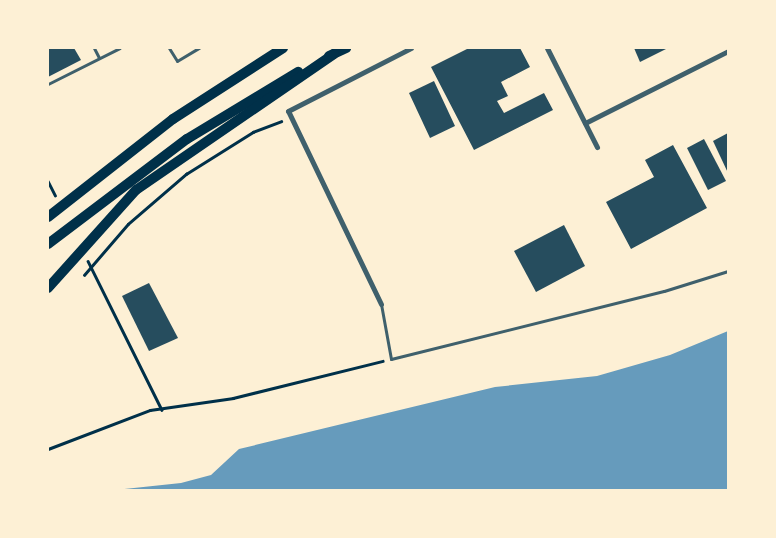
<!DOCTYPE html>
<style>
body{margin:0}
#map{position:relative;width:776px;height:538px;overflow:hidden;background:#fdf0d5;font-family:Mulish,sans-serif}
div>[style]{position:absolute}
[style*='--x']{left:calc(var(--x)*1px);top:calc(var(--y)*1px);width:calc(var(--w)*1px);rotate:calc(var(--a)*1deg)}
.water>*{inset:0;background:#669bbc}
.building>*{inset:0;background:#264d5e}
.path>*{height:2.5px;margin:-1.25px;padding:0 1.25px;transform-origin:1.25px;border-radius:1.25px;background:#003049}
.service>*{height:3px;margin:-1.5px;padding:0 1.5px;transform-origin:1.5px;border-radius:1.5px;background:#3f606c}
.minor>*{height:5px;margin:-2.5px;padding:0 2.5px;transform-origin:2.5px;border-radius:2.5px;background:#3f606c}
.primary>*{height:10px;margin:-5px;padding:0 5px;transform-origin:5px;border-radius:5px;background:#003049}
span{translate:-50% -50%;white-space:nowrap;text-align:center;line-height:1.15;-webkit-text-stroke:4.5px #fdf0d5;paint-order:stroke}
.frame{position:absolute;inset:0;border:49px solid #fdf0d5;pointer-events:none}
</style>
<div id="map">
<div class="water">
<div style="clip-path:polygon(728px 331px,728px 490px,115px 490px,181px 483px,211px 475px,239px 449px,495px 387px,597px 376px,670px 355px)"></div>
</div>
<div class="building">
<div style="clip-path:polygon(48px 48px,74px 48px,81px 60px,48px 77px)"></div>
<div style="clip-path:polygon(469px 48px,520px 48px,530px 67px,501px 82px,508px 96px,497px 101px,504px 113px,544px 93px,553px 110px,474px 150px,431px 67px)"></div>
<div style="clip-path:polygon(634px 48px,668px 48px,640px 62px)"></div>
<div style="clip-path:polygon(434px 81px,455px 126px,430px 138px,409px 93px)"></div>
<div style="clip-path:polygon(728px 133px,728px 173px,713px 141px)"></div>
<div style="clip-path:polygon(704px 139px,726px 181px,708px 190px,687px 148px)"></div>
<div style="clip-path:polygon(673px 145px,707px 208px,631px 249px,606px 202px,654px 177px,645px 160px)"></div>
<div style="clip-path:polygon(564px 225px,585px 266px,536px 292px,514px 251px)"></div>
<div style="clip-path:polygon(149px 283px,178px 338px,149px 351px,122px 296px)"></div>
</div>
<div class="path">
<div style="--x:48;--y:181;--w:16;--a:63"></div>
<div style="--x:88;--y:261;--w:166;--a:63.6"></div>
<div style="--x:84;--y:275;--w:67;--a:-49.2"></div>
<div style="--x:128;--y:224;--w:77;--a:-40.8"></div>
<div style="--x:186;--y:174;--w:79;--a:-32.1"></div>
<div style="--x:253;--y:132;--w:30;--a:-21"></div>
<div style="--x:48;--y:449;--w:109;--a:-20.9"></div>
<div style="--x:150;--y:410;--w:84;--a:-8.2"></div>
<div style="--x:233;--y:398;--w:154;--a:-13.9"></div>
</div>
<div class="service">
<div style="--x:94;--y:48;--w:11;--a:63"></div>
<div style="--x:169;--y:48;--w:15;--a:58"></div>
<div style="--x:177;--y:61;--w:26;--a:-31"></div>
<div style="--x:48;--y:84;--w:80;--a:-26.6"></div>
<div style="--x:381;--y:304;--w:56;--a:79.7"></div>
<div style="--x:391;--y:359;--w:281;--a:-14"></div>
<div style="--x:664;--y:291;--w:67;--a:-17.4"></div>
</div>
<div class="minor">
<div style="--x:547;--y:48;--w:111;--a:63.2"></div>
<div style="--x:585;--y:123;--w:160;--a:-26.7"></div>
<div style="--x:381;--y:304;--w:214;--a:-115.7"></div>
<div style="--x:288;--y:111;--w:138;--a:-27.1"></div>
</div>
<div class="primary">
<div style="--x:329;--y:56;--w:19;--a:-25"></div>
<div style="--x:48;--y:217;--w:159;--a:-38.1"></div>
<div style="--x:173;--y:119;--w:131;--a:-32.8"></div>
<div style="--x:48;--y:244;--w:174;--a:-37.1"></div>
<div style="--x:187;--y:139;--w:130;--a:-31.1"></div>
<div style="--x:48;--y:288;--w:132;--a:-48.1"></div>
<div style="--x:136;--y:190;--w:240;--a:-34.5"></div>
</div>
<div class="frame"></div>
</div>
